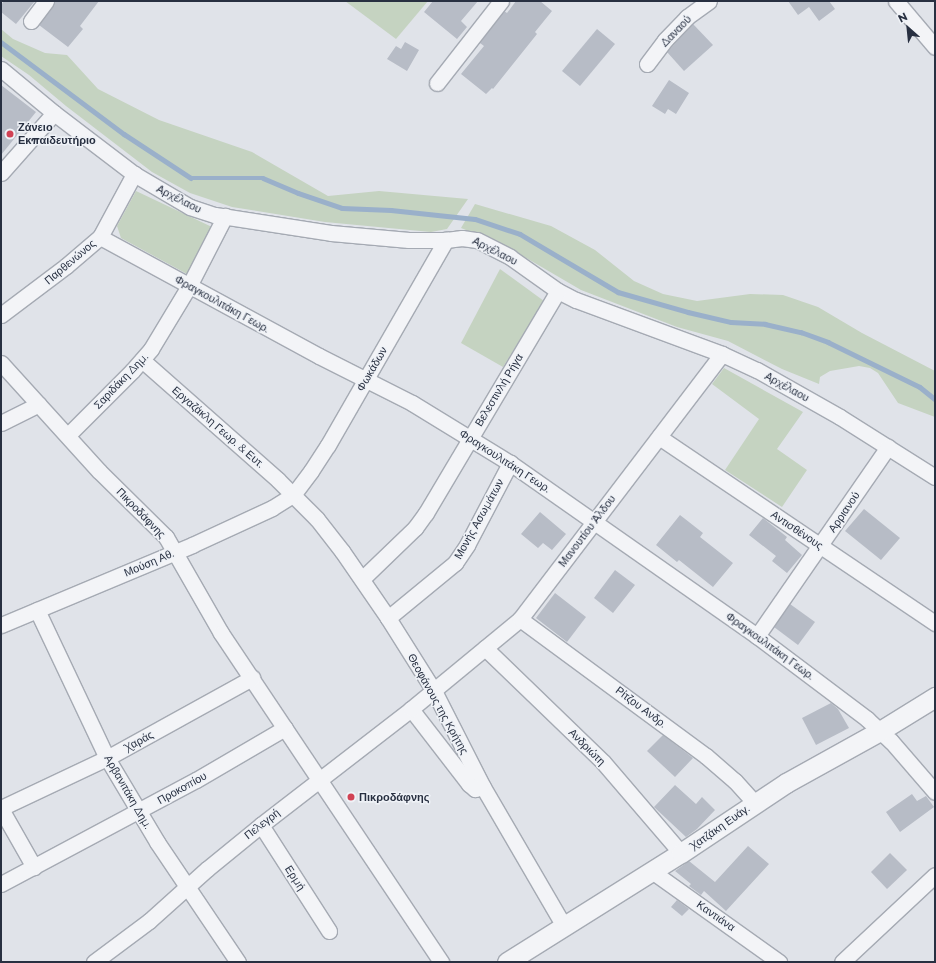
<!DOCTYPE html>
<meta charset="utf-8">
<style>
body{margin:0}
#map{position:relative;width:936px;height:963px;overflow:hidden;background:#e0e3e9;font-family:Montserrat,sans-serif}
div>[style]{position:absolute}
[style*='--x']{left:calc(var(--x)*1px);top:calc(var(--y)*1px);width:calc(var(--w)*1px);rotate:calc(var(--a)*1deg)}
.green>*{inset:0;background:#c5d3c1}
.stream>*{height:4.5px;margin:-2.25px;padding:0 2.25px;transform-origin:2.25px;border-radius:2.25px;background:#9ab0ca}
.building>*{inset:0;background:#b7bcc6}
.roads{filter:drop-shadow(1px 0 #a5aab3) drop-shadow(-1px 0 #a5aab3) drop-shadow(0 1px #a5aab3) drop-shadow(0 -1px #a5aab3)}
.minor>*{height:15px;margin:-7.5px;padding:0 7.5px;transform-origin:7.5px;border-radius:7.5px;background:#f3f4f7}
.tertiary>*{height:19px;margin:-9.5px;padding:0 9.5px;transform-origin:9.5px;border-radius:9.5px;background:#f3f4f7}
.dots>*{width:11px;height:11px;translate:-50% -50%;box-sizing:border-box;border:2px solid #eff2f7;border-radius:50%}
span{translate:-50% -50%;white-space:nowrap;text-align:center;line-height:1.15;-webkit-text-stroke:3px #eff2f7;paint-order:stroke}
.street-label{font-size:11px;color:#283041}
.poi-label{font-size:11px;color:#283041;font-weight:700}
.left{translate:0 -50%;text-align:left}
.frame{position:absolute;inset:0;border:2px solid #283041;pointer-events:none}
.north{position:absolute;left:888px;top:8px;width:40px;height:40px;-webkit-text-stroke:3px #eff2f7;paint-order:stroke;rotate:333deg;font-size:11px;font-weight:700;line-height:16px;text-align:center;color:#283041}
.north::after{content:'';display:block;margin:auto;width:14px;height:18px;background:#283041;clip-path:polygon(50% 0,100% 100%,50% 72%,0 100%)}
</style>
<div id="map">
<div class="green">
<div style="clip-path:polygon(345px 1px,428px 1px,396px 39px)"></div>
<div style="clip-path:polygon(1px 29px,13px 39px,45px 53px,67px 55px,98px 89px,159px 120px,252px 152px,328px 196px,379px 191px,468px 199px,447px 229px,431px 232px,325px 222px,232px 207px,190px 193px,152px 172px,66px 106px,29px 75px,1px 56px)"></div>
<div style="clip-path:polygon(136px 191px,212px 227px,187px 274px,121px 238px,117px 226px)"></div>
<div style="clip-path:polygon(475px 204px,551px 226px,595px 250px,634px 281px,663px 294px,697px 301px,750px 294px,783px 295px,818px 307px,862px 333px,935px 371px,935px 417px,898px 403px,878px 373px,870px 368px,859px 366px,830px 371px,820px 377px,819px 384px,782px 369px,728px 341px,677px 327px,581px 290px,504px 245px,461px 228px)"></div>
<div style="clip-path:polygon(500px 269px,544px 301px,503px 367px,461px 343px)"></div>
<div style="clip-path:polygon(724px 368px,803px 412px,777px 449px,807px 470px,782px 507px,725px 470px,759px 419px,712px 384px)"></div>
</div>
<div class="stream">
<div style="--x:1;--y:42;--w:154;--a:36.8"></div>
<div style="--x:124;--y:134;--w:80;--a:33.3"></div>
<div style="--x:191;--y:178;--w:72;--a:0"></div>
<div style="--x:263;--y:178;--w:38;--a:23"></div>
<div style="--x:298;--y:193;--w:46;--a:18.8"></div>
<div style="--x:342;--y:208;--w:49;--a:2.3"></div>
<div style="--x:391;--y:210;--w:84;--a:6.1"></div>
<div style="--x:475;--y:219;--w:47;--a:18.4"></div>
<div style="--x:520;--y:234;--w:114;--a:30.6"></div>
<div style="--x:618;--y:292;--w:73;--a:15.9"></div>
<div style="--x:688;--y:312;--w:44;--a:13.1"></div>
<div style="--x:731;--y:322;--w:34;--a:3"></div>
<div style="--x:765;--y:324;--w:37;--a:13"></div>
<div style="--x:801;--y:332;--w:29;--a:20"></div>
<div style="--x:828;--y:342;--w:102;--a:26.1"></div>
<div style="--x:920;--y:387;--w:19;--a:39"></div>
</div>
<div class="building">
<div style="clip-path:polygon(4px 1px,35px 1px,16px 24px,1px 12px,1px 5px)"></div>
<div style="clip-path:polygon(55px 1px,99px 1px,80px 26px,83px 29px,68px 47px,39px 25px,53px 6px)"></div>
<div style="clip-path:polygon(433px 1px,478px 1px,461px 21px,467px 27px,457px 39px,424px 12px)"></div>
<div style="clip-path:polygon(516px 1px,540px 1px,552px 11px,535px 32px,537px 34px,493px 89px,492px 88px,486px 94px,461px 74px,484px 46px,480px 43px,504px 11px,507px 13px)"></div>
<div style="clip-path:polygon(788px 1px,829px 1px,835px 9px,819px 21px,809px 7px,798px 15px)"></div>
<div style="clip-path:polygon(693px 24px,713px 45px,684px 71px,667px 52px)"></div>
<div style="clip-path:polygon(597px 29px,615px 44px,580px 86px,562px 71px)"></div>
<div style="clip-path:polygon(405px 42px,419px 50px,407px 71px,387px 59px,396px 46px,401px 49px)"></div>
<div style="clip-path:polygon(669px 80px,689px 93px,676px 114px,668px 109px,665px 114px,652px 106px)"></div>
<div style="clip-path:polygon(1px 85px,36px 112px,1px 155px)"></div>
<div style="clip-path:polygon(864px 509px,900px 538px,881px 560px,845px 531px)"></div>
<div style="clip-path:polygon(540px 512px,566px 534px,552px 550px,543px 543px,538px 548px,521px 534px)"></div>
<div style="clip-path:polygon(680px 515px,703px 533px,700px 537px,733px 563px,713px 587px,679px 560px,677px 562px,656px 545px)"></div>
<div style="clip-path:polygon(763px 518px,787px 537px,785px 540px,802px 555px,787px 573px,772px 561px,776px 556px,749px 535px)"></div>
<div style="clip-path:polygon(615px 570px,635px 585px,613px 613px,594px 598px)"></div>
<div style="clip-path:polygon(555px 593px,586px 617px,567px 642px,536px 618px)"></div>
<div style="clip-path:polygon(790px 604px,815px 622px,798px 645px,774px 627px)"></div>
<div style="clip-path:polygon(831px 703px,838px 709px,849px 728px,816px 745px,802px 718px)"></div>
<div style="clip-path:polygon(663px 735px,693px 758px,675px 777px,647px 751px)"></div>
<div style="clip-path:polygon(675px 785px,696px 804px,702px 797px,715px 810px,697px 829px,686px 837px,654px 807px)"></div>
<div style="clip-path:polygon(912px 794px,917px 801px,926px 796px,934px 807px,900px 832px,886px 812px)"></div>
<div style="clip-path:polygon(748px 846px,769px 864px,726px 911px,704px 891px,701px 895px,689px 886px,691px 884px,675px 871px,689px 861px,715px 882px)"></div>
<div style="clip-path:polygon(890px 853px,907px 870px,887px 889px,871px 872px)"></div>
<div style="clip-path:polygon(677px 900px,689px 909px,682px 916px,671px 907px)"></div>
</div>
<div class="roads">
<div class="minor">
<div style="--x:896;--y:1;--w:60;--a:49.7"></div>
<div style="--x:31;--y:21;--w:25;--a:-53"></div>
<div style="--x:647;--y:64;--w:30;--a:-53"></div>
<div style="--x:665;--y:40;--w:32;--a:-46"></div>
<div style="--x:687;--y:17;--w:27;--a:-36"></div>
<div style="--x:1;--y:69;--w:69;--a:39.7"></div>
<div style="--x:54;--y:113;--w:101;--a:37.3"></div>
<div style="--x:134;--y:174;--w:65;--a:30.5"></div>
<div style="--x:190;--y:207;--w:26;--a:18"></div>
<div style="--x:215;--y:215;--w:117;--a:8.8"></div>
<div style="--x:331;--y:233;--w:78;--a:5.1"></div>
<div style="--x:409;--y:240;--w:37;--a:0"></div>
<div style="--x:446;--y:240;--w:16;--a:-7"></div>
<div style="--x:462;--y:238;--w:15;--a:8"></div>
<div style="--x:477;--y:240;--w:37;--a:27"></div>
<div style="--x:510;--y:257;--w:59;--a:35.3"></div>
<div style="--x:558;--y:291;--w:20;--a:27"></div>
<div style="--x:576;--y:300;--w:156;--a:20.3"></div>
<div style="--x:722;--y:354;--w:38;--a:25"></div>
<div style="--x:757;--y:370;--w:95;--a:29.5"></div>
<div style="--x:840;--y:417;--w:112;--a:32.3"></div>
<div style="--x:437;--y:83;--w:104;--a:-52"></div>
<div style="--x:1;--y:173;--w:80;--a:-48.5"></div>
<div style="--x:100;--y:237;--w:249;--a:28.5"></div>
<div style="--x:319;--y:356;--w:104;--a:26.8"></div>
<div style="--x:412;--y:403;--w:115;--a:31.5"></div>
<div style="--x:510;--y:463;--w:302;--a:35"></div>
<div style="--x:757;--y:636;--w:138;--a:37"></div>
<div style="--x:867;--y:719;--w:33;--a:43"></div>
<div style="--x:891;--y:741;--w:67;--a:49.2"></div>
<div style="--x:1;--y:315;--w:81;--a:-37"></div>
<div style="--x:66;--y:266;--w:45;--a:-40.5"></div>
<div style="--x:100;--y:237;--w:72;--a:-61.6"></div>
<div style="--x:142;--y:360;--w:181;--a:41.4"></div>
<div style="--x:278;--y:480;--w:55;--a:45"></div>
<div style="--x:317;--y:519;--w:41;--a:52"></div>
<div style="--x:342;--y:551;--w:81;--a:55.5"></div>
<div style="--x:388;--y:618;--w:86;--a:57.8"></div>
<div style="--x:434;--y:691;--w:108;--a:63"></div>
<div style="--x:483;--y:787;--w:161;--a:59.8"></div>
<div style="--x:1;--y:363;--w:146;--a:47.8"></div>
<div style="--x:99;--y:471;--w:94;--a:44.6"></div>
<div style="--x:166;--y:537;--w:111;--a:60.2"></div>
<div style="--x:221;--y:633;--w:396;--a:56.2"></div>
<div style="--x:1;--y:423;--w:42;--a:-26.6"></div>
<div style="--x:68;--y:435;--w:91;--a:-45"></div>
<div style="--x:132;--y:371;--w:29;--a:-49"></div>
<div style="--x:151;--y:349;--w:74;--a:-58.9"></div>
<div style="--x:189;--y:286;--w:79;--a:-62.8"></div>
<div style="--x:659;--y:437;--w:333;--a:34"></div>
<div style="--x:362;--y:579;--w:74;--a:-43.9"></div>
<div style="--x:415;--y:528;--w:19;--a:-54"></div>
<div style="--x:426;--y:513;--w:258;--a:-59.3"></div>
<div style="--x:37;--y:610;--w:164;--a:64.7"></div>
<div style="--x:107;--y:758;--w:98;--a:59.2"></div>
<div style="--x:157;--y:842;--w:145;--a:56"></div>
<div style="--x:388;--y:618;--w:87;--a:-39.4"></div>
<div style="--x:455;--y:563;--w:22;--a:-56"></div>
<div style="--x:467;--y:545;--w:93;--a:-62.3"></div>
<div style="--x:520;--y:619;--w:231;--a:36.4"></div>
<div style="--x:706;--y:756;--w:38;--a:41"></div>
<div style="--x:735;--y:781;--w:30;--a:48"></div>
<div style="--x:1;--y:625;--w:207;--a:-22.7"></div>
<div style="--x:192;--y:545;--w:88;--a:-24.8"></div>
<div style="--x:272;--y:508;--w:25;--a:-32"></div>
<div style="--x:293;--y:495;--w:30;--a:-53"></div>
<div style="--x:311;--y:471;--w:31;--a:-57"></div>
<div style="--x:328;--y:445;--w:237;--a:-60.1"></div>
<div style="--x:757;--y:636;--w:230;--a:-55.3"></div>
<div style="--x:485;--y:648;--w:164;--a:44"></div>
<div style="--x:603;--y:762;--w:120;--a:49.4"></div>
<div style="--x:411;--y:709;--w:95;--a:52.3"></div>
<div style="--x:469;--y:784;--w:8;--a:40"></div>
<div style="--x:475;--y:789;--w:8;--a:-14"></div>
<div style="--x:1;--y:808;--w:117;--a:-25.3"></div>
<div style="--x:107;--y:758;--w:166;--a:-28.9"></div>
<div style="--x:1;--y:809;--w:67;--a:60.4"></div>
<div style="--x:261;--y:825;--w:126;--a:57.3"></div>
<div style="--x:653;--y:872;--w:155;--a:35.5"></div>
<div style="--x:1;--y:884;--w:221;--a:-28.1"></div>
<div style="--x:196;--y:780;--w:103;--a:-30.3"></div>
<div style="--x:94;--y:962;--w:69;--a:-36.7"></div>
<div style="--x:149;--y:921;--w:78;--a:-41.9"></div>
<div style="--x:207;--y:869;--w:70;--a:-39.2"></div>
<div style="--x:261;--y:825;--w:190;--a:-37.7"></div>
<div style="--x:411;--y:709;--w:141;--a:-39.5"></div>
<div style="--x:520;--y:619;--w:333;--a:-52.7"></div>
<div style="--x:842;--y:962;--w:127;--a:-43.1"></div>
</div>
<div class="tertiary">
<div style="--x:507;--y:962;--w:205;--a:-32.1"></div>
<div style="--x:681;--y:853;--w:126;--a:-33.7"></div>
<div style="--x:786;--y:783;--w:107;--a:-29"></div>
<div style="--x:880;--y:731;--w:65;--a:-31.7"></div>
</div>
</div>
<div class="dots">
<div style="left:10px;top:134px;background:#d14254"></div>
<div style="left:351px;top:797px;background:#d14254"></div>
</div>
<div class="street-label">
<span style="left:676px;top:31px;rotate:-46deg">Δαναού</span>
<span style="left:179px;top:199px;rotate:27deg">Αρχέλαου</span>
<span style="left:495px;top:251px;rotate:27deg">Αρχέλαου</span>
<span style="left:70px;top:262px;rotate:-40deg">Παρθενώνος</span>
<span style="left:222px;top:304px;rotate:29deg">Φραγκουλιτάκη Γεωρ.</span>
<span style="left:372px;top:369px;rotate:-60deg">Φωκάδων</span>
<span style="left:121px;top:381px;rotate:-46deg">Σαριδάκη Δημ.</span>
<span style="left:787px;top:387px;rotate:29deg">Αρχέλαου</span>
<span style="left:499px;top:390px;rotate:-59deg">Βελεστινλή Ρήγα</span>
<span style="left:218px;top:427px;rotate:41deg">Εργαζάκλη Γεωρ. &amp; Ευτ.</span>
<span style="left:505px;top:461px;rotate:33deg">Φραγκουλιτάκη Γεωρ.</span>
<span style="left:844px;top:512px;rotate:-56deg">Αρριανού</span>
<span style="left:141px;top:513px;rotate:46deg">Πικροδάφνης</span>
<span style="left:479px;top:519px;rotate:-61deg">Μονής Ασωμάτων</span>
<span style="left:797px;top:530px;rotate:34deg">Αντισθένους</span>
<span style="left:587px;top:531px;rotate:-53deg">Μανουτίου Άλδου</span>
<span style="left:149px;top:563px;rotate:-23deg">Μούση Αθ.</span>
<span style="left:770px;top:646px;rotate:36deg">Φραγκουλιτάκη Γεωρ.</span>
<span style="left:438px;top:704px;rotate:61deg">Θεοφάνους της Κρήτης</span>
<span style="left:641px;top:707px;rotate:37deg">Ρίτζου Ανδρ.</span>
<span style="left:139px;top:741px;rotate:-29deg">Χαράς</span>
<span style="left:587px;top:747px;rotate:45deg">Ανδριώτη</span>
<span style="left:182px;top:788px;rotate:-29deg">Προκοπίου</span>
<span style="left:128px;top:792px;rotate:60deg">Αρβανιτάκη Δημ.</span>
<span style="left:262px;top:824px;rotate:-38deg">Πελεγρή</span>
<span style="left:720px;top:827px;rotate:-35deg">Χατζάκη Ευάγ.</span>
<span style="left:295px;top:878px;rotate:57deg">Ερμή</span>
<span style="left:716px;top:916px;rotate:35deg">Καντιάνα</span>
</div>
<div class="poi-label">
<span class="left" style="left:18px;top:134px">Ζάνειο<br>Εκπαιδευτήριο</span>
<span class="left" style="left:359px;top:797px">Πικροδάφνης</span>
</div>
<div class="frame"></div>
<div class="north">N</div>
</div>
